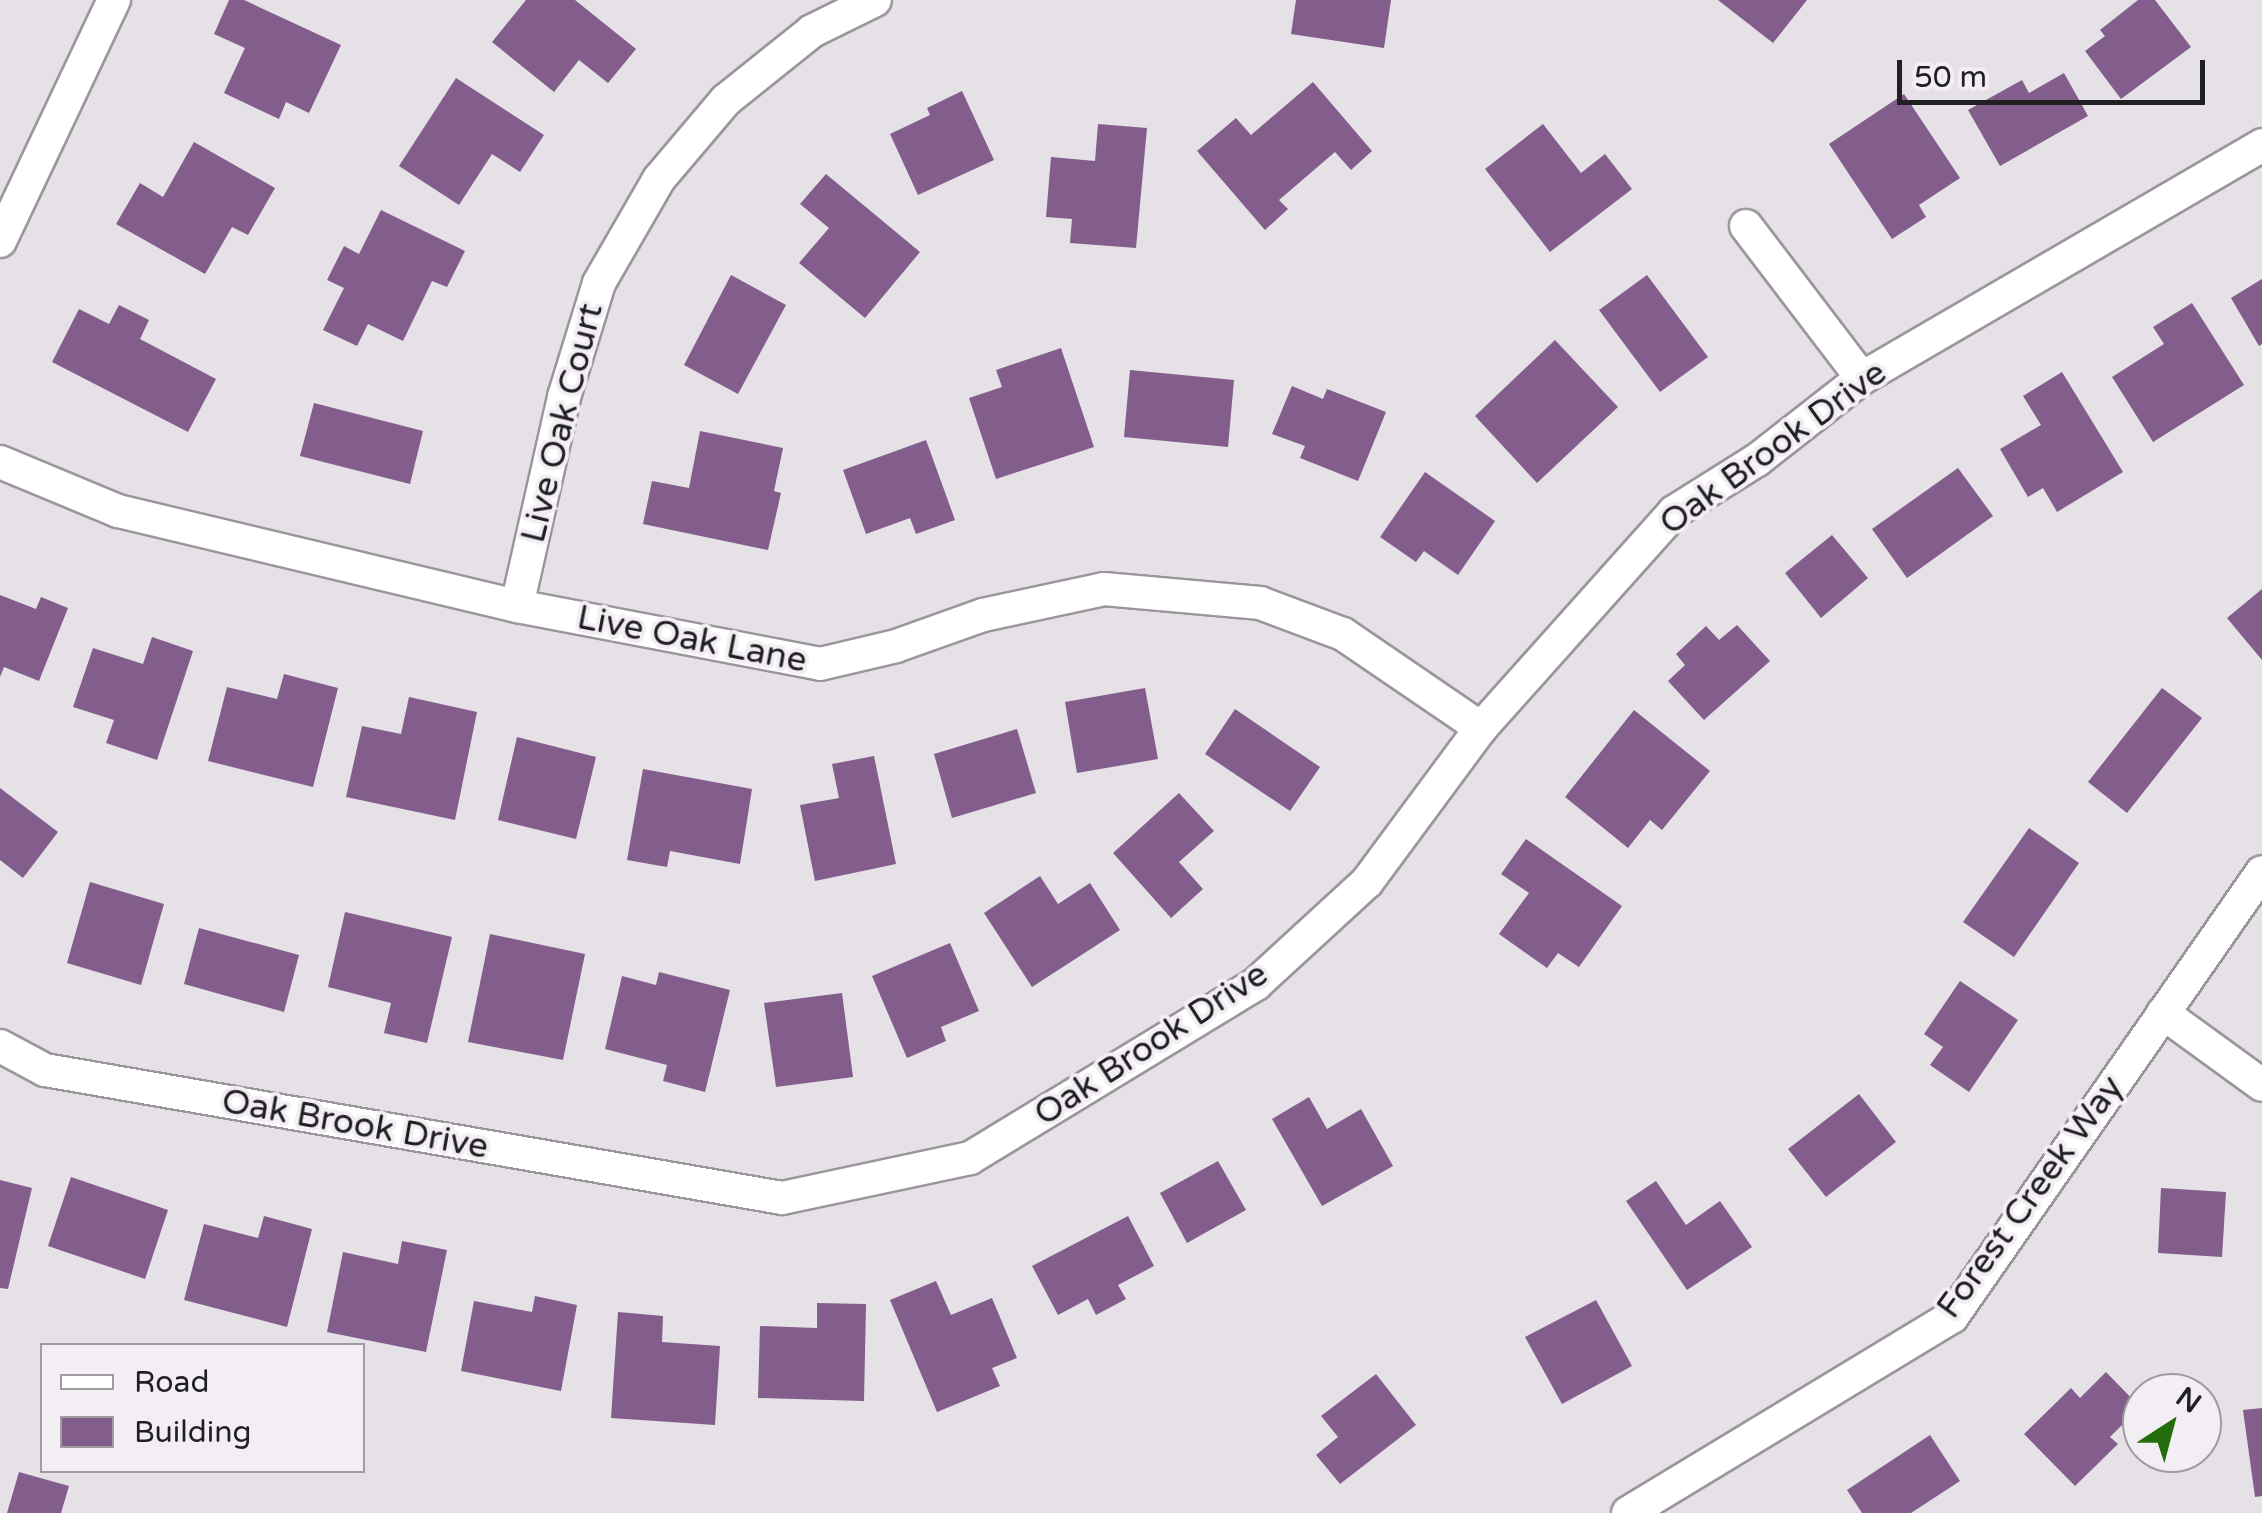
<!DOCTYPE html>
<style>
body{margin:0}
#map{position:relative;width:2262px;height:1513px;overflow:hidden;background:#e5e1e6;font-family:"Varela Round",sans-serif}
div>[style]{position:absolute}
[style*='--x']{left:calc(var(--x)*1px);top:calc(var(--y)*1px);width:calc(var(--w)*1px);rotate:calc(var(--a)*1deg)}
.building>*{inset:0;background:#835d8c}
.roads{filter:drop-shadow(2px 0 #9b969c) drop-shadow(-2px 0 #9b969c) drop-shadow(0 2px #9b969c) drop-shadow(0 -2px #9b969c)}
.minor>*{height:32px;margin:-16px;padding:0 16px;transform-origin:16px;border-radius:16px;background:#fff}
span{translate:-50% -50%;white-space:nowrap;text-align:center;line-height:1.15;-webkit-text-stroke:8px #f3eef4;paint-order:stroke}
.street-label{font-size:35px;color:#201f21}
.legend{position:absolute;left:40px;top:1343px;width:325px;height:130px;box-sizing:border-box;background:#f3eef4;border:2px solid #9f9ba0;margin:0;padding:12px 18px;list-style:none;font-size:30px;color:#201f21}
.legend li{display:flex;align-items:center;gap:20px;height:50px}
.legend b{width:50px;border:2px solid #9f9ba0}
.north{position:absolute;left:2122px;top:1373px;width:100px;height:100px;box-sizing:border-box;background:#f3eef4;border:2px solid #9f9ba0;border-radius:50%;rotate:36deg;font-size:28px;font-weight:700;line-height:40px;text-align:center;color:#201f21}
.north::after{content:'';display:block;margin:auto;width:35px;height:45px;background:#246d0c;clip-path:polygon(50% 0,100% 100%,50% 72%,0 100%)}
.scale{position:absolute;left:1897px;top:60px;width:308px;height:45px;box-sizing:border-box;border:5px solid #201f21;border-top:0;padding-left:12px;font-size:30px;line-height:35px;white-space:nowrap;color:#201f21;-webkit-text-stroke:8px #f3eef4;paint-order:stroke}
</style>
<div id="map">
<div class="building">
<div style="clip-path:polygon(229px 0,244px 0,341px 45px,309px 113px,286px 102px,279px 119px,224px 93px,245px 48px,214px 34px)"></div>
<div style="clip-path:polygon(526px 0,575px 0,636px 49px,608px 83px,579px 60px,554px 92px,492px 42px)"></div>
<div style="clip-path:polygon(1296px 0,1391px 0,1384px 48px,1291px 34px)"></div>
<div style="clip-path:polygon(1718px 0,1807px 0,1773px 43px)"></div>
<div style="clip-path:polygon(2138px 0,2155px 0,2191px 47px,2121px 99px,2085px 51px,2105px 36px,2100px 30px)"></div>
<div style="clip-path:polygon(2064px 73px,2088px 116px,2000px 166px,1968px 110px,2022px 80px,2029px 93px)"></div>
<div style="clip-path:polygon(456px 78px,544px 135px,520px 172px,492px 154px,459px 205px,399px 166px)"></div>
<div style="clip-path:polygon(1313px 82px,1372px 151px,1351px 170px,1335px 152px,1279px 200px,1288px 209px,1265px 230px,1197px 151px,1236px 118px,1251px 135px)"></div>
<div style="clip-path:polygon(962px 91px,994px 160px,918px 195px,890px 134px,930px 115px,927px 108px)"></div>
<div style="clip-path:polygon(1904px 94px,1960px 178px,1919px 205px,1926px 217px,1892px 239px,1829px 144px)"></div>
<div style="clip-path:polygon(1098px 124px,1147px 128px,1136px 248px,1070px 243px,1072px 219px,1046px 217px,1051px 157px,1095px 161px)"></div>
<div style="clip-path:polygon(1543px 124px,1581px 173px,1605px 154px,1632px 189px,1550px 252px,1485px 169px)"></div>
<div style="clip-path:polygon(194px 142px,275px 188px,248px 235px,232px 227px,205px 274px,116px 224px,140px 183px,163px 197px)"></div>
<div style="clip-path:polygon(826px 174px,920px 252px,865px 318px,799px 263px,829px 228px,800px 204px)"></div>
<div style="clip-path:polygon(381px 210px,465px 251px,447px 287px,432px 281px,403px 341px,368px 324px,357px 346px,323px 330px,344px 288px,327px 280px,344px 246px,359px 254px)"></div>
<div style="clip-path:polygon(731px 275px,786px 305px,738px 394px,684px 365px)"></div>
<div style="clip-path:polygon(1647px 275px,1708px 357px,1660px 392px,1599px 310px)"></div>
<div style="clip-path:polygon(2262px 279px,2262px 344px,2259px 346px,2231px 298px)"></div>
<div style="clip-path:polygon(2192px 303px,2244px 385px,2153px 442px,2112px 377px,2164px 344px,2153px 327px)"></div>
<div style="clip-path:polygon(119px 305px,149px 320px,140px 339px,216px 379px,188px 432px,52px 362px,79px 309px,109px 324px)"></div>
<div style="clip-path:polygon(1555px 340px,1618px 407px,1537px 483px,1475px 416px)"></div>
<div style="clip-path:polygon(1061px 348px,1094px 447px,996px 479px,969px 398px,1002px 387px,996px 370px)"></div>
<div style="clip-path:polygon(1130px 370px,1234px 380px,1228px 447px,1124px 437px)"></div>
<div style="clip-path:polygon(2062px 372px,2123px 472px,2057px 512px,2043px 488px,2028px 497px,2000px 449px,2041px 425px,2023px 396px)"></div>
<div style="clip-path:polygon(1292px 386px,1323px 399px,1327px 389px,1386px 412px,1358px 481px,1300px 458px,1305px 446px,1272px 434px)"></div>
<div style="clip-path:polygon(314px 403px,423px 431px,410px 484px,300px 456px)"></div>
<div style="clip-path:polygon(700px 431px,783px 448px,774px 491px,781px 493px,768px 550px,643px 524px,652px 481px,689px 488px)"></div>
<div style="clip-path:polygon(926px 440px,955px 520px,916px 534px,910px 518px,866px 534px,843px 470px)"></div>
<div style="clip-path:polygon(1958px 468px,1993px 516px,1907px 578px,1872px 529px)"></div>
<div style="clip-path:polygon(1425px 472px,1495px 521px,1458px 575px,1424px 551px,1416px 562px,1380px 537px)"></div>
<div style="clip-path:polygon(1832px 535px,1868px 578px,1821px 618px,1785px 573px)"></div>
<div style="clip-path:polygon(2262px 589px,2262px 660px,2227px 618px)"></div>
<div style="clip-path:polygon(0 595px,36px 609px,41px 597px,68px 608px,39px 681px,4px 667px,0 677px)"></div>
<div style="clip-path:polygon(1737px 625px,1770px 661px,1704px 720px,1668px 681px,1685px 665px,1676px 654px,1706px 626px,1719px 640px)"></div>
<div style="clip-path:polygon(152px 637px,193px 651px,157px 760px,106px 743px,114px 720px,73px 707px,93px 648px,143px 664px)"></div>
<div style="clip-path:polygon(284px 674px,338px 688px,313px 787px,208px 761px,227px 687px,277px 699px)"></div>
<div style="clip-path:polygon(1145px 688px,1158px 759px,1077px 773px,1065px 702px)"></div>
<div style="clip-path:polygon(2162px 688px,2202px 718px,2127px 813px,2088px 782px)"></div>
<div style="clip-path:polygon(409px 697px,477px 712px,455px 820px,346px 797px,362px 726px,401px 734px)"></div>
<div style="clip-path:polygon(1235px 709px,1320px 767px,1290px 811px,1205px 754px)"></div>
<div style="clip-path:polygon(1634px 710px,1710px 771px,1662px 830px,1650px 820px,1628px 848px,1565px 797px)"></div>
<div style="clip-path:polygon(1017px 729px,1036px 793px,952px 818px,934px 754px)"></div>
<div style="clip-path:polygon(517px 737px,596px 757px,576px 839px,498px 820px)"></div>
<div style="clip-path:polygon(874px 756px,896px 864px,815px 881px,800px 805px,839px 798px,832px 764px)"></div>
<div style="clip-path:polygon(643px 769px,752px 789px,740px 864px,670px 851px,667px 867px,627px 860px)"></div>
<div style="clip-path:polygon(0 788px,58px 832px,23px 878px,0 860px)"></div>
<div style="clip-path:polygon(1179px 793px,1214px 831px,1179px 862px,1203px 889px,1171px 918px,1113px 853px)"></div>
<div style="clip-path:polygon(2029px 828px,2079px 863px,2014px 957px,1963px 922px)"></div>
<div style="clip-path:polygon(1526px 839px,1622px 906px,1579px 967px,1558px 953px,1547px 968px,1499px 934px,1529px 893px,1501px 874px)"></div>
<div style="clip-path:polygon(1040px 876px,1058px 904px,1090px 883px,1120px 930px,1032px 987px,984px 913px)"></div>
<div style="clip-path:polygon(90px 882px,164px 904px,141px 985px,67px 963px)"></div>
<div style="clip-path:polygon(345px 912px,452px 937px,427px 1043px,384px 1033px,391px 1003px,328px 987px)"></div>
<div style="clip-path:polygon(199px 928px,299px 955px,284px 1012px,184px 984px)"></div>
<div style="clip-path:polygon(490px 934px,585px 954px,563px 1060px,468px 1042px)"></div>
<div style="clip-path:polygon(950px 943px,979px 1011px,941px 1027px,946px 1041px,907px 1058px,872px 976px)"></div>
<div style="clip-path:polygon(659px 972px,730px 990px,705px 1092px,663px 1081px,667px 1065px,605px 1049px,622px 976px,656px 985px)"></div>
<div style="clip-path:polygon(1960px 981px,2018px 1020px,1969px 1092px,1930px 1065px,1943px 1047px,1924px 1034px)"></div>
<div style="clip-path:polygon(842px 993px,853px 1077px,776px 1087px,764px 1003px)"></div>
<div style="clip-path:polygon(1859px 1094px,1896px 1142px,1826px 1197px,1788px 1149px)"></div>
<div style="clip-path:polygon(1309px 1097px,1327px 1129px,1361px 1109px,1393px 1166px,1322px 1206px,1272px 1119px)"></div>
<div style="clip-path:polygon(1218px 1161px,1246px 1210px,1187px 1243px,1160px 1193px)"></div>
<div style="clip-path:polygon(71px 1177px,168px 1210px,145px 1279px,48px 1246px)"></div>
<div style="clip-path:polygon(0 1180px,32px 1188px,8px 1289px,0 1288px)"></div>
<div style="clip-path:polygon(1656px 1181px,1686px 1225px,1720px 1201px,1752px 1247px,1687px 1290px,1626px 1201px)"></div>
<div style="clip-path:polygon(2161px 1188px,2226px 1192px,2222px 1257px,2158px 1253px)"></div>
<div style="clip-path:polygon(264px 1216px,312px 1229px,287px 1327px,184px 1300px,204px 1224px,258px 1238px)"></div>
<div style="clip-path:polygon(1128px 1216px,1154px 1266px,1118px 1285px,1126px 1299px,1096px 1315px,1088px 1299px,1058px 1315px,1032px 1266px)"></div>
<div style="clip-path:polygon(402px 1241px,447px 1250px,426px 1352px,327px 1332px,343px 1252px,398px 1264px)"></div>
<div style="clip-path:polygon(936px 1281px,951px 1315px,992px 1298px,1017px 1358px,992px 1368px,1000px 1386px,937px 1412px,890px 1300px)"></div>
<div style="clip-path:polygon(535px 1296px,577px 1305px,561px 1391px,461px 1371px,474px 1301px,532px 1312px)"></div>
<div style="clip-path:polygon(1596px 1300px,1632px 1366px,1562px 1404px,1525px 1337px)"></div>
<div style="clip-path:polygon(817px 1303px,866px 1304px,864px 1401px,758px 1398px,760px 1326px,817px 1328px)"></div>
<div style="clip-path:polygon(618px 1312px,663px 1316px,662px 1342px,720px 1346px,715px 1425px,611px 1418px)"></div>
<div style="clip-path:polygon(2106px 1372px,2140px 1407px,2110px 1437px,2118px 1444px,2075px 1486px,2024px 1434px,2071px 1388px,2080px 1398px)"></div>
<div style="clip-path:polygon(1376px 1374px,1416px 1425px,1340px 1484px,1316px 1455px,1338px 1437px,1321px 1416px)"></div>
<div style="clip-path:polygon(2262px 1408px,2262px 1496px,2255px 1497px,2243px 1410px)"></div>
<div style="clip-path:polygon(1930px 1435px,1960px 1481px,1911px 1513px,1862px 1513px,1847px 1490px)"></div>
<div style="clip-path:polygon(19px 1472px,69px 1486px,61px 1513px,7px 1513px)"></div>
</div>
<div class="roads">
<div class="minor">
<div style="--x:1746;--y:226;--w:191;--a:52.7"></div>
<div style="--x:0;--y:241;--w:267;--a:-64.7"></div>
<div style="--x:0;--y:462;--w:128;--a:22.6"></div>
<div style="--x:118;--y:511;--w:410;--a:13.4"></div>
<div style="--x:517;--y:606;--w:309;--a:10.8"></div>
<div style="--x:820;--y:664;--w:78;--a:-13.3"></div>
<div style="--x:896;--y:646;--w:92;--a:-19.6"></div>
<div style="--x:983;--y:615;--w:124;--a:-12.1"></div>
<div style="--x:1104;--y:589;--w:157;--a:5.1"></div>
<div style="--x:1260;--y:603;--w:89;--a:20.5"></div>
<div style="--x:1343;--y:634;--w:167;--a:34.3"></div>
<div style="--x:517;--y:606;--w:214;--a:-77.3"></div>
<div style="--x:564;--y:397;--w:119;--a:-72.9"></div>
<div style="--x:599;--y:283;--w:120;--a:-60"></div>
<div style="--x:659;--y:179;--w:104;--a:-49.7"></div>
<div style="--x:726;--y:100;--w:110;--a:-38.7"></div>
<div style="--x:812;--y:31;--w:70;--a:-26.2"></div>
<div style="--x:2163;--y:1013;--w:122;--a:36"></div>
<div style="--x:0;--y:1046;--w:51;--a:28.1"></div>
<div style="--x:45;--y:1070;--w:748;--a:9.85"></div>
<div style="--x:782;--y:1198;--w:192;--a:-12"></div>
<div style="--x:970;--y:1158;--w:335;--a:-31.3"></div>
<div style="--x:1256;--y:984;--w:151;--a:-42.6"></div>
<div style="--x:1367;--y:882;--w:192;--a:-53.5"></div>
<div style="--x:1481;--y:728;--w:290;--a:-48.2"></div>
<div style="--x:1674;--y:512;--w:98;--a:-32.1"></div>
<div style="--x:1757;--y:460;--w:133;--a:-38"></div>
<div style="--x:1862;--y:378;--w:463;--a:-30.2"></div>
<div style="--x:1628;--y:1513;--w:379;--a:-31.2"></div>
<div style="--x:1952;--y:1317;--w:542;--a:-55.14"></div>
</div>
</div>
<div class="street-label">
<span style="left:562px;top:423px;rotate:-76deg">Live Oak Court</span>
<span style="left:1773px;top:448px;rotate:-36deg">Oak Brook Drive</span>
<span style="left:692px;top:639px;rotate:11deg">Live Oak Lane</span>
<span style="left:1151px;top:1044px;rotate:-33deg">Oak Brook Drive</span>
<span style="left:355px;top:1124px;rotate:10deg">Oak Brook Drive</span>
<span style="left:2030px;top:1197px;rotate:-54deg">Forest Creek Way</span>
</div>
<ul class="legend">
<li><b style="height:12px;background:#fff"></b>Road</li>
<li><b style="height:28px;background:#835d8c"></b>Building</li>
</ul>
<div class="north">N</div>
<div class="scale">50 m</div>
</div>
